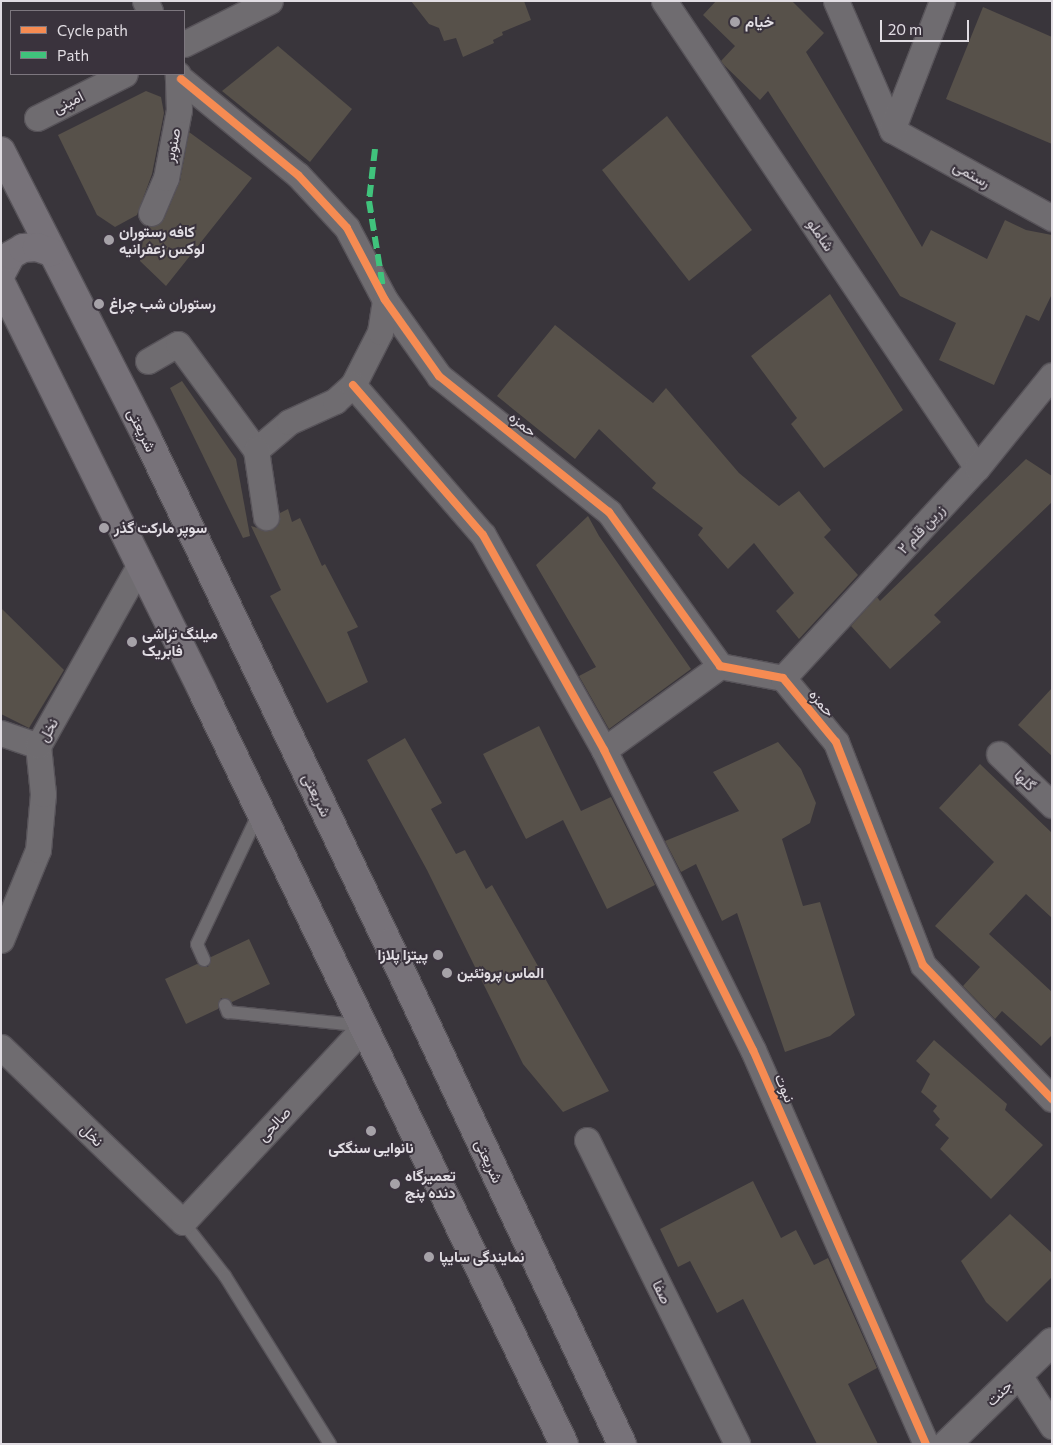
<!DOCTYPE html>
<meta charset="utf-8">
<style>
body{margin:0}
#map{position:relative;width:1053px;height:1445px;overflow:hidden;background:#39353b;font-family:Commissioner,Vazirmatn,sans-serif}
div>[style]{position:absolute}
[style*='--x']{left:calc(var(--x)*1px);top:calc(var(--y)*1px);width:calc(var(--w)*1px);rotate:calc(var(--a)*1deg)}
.building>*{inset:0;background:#57514a}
.roads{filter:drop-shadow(1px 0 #575359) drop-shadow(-1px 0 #575359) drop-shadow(0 1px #575359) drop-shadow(0 -1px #575359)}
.service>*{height:12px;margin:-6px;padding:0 6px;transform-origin:6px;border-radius:6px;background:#6f6c70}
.minor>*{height:25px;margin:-12.5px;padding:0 12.5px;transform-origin:12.5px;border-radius:12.5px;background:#6f6c70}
.tertiary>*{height:28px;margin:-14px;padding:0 14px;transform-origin:14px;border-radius:14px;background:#6f6c70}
.secondary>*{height:28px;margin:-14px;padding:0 14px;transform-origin:14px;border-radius:14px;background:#777279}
.quiet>*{height:6px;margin-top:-3px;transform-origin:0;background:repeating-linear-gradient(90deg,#40c37c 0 12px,transparent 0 18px)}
.cycleway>*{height:8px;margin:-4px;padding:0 4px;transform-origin:4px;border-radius:4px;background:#f68b52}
.dots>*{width:14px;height:14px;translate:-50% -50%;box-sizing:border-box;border:2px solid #3a333d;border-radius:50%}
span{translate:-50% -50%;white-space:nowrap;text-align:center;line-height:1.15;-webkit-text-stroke:4px #3a333d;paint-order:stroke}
.poi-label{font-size:15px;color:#e1dde3;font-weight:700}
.left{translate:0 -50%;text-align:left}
.right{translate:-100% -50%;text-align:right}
.street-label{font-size:15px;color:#e1dde3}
.frame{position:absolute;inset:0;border:2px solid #e1dde3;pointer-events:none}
.legend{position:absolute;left:10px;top:10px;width:175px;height:65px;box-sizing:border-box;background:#3a333d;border:1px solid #7d777f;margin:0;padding:6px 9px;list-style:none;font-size:15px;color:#e1dde3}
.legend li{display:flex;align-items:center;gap:10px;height:25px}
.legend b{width:25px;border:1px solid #7d777f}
.scale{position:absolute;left:880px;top:20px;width:89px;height:22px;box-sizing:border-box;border:2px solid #e1dde3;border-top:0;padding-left:6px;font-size:15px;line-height:18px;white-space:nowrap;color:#e1dde3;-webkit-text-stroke:4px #3a333d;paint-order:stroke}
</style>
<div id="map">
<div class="building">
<div style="clip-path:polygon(411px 1px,524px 1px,531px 20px,502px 32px,503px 35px,493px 40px,494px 43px,463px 57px,456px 38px,444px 41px,439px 28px,429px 24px)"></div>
<div style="clip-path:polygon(716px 1px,792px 1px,824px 33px,806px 52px,922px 247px,931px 230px,987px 259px,1005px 220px,1026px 230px,1052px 235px,1052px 294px,1039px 321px,1026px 315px,994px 385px,939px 360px,956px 323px,900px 296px,768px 91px,760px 100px,724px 65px,721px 61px,735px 46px,703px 15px)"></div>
<div style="clip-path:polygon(983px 7px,1052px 37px,1052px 144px,946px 99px)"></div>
<div style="clip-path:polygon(278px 46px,352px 109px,310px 162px,222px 91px)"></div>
<div style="clip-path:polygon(146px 91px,161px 97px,164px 113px,152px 174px,137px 215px,115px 227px,97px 215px,58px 135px)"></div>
<div style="clip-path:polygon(667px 116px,752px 230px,689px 281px,602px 170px)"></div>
<div style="clip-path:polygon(189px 132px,252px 178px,166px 286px,140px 261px,145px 226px,153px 227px,164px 219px,180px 181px)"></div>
<div style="clip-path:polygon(830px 294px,903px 410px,824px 468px,791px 424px,797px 418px,751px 356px)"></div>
<div style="clip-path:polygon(555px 325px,653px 403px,666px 388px,739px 473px,779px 506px,799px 491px,831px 530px,824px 537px,858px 575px,799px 639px,776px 611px,794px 593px,754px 543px,728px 569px,698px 535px,703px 528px,652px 488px,656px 483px,599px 429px,575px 459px,497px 396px)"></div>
<div style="clip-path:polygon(182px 381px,236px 459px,250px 536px,243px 538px,170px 388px)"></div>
<div style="clip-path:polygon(1026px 459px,1052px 476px,1052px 502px,934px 615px,941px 622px,890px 669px,851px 626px,877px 597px,880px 601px)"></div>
<div style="clip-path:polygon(288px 509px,292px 522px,300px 518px,322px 566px,325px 564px,358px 627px,347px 632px,368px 682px,327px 703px,270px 596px,281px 590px,251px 526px,268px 531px,275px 528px,279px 522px,280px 513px)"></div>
<div style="clip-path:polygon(588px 516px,599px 536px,691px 669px,609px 729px,579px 676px,596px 667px,536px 565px)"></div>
<div style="clip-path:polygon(1px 608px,64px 670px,29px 728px,1px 714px)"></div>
<div style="clip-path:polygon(1052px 688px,1052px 756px,1018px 725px)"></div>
<div style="clip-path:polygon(539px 726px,581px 811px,611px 797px,655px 885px,607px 909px,563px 820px,526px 839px,483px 754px)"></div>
<div style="clip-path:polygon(405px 738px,442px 803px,431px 809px,456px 854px,465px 850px,486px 889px,492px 885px,609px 1091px,563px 1112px,523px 1064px,427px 870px,367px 760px)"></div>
<div style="clip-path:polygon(778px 742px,801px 769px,816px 803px,810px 823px,782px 839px,803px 906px,820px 902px,855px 1015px,830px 1036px,785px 1052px,737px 913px,722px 921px,696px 864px,681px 872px,665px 841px,739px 811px,713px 772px)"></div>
<div style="clip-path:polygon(980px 764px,1052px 833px,1052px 918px,1026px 894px,989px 934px,1052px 992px,1052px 1035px,1041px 1046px,1002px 1011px,995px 1019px,963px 986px,980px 967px,935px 926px,994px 862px,939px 808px)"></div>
<div style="clip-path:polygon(249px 939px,270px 984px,232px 1002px,221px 998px,218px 1009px,186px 1024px,165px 979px,197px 964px,208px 967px,211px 957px)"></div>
<div style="clip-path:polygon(934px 1040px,1007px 1104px,1005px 1110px,1043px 1145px,991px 1199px,940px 1149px,949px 1138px,935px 1125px,940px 1119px,933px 1111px,937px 1106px,921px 1092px,930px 1074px,916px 1061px)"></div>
<div style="clip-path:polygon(753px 1181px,781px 1238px,796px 1230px,814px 1265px,828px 1258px,877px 1368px,848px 1384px,878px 1444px,817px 1444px,743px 1299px,717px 1313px,690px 1261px,678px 1267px,660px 1229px)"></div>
<div style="clip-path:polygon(1010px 1214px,1052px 1253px,1052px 1277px,1007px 1322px,986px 1302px,961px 1261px)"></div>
</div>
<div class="roads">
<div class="service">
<div style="--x:204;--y:960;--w:17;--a:-114"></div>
<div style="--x:197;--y:944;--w:147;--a:-64.7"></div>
<div style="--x:225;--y:1005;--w:8;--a:67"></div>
<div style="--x:228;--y:1012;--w:138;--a:5.8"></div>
<div style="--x:183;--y:1222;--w:68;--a:52.1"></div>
<div style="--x:225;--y:1276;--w:198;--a:58"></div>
</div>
<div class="minor">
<div style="--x:145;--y:1;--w:11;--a:63"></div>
<div style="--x:664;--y:1;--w:562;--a:56.17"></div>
<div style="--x:836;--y:1;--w:141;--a:66.5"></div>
<div style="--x:184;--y:44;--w:96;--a:-26.6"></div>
<div style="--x:181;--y:79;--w:151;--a:39.4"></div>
<div style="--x:298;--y:175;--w:72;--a:47.2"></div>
<div style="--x:347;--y:228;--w:81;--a:62.2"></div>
<div style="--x:385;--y:300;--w:93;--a:54.6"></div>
<div style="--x:439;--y:376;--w:218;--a:38.7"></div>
<div style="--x:609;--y:512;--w:190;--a:54.2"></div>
<div style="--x:720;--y:666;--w:64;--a:10.8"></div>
<div style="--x:783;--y:678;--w:83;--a:50.4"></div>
<div style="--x:836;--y:742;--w:239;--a:68.7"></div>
<div style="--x:923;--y:965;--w:186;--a:46.1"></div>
<div style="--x:37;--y:118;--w:98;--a:-26.6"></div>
<div style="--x:892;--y:130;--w:183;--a:28.8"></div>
<div style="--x:892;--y:130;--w:138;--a:-68.8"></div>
<div style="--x:151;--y:213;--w:38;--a:-67"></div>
<div style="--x:166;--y:178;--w:69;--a:-79.2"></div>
<div style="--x:179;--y:110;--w:36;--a:-92"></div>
<div style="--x:148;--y:361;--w:34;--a:-30"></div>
<div style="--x:178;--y:344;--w:132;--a:53.7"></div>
<div style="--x:256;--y:450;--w:43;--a:-40.3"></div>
<div style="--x:289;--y:422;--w:51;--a:-24.5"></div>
<div style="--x:335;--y:401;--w:24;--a:-42"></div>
<div style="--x:353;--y:385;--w:59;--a:-63"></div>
<div style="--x:380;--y:332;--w:32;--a:-81"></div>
<div style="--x:353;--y:385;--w:198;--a:49.1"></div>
<div style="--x:483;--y:535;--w:247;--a:60.6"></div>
<div style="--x:604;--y:750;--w:335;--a:63.6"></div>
<div style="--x:753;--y:1050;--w:430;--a:66.3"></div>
<div style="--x:256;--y:450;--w:68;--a:81.5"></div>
<div style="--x:783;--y:678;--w:286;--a:-47.3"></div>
<div style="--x:977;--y:468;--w:119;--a:-51.1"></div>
<div style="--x:1;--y:733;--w:39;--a:19"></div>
<div style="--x:604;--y:750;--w:143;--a:-35.9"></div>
<div style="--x:999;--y:754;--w:74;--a:43.9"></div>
<div style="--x:1;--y:940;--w:97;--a:-67.7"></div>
<div style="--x:38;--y:850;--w:56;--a:-84.9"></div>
<div style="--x:43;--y:794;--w:48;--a:-95.9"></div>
<div style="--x:38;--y:746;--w:209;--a:-60.7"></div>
<div style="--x:1;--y:1047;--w:252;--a:43.9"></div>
<div style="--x:183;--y:1222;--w:267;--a:-47.1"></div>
<div style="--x:587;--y:1140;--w:339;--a:63.7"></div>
<div style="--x:1019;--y:1375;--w:61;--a:57.1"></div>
</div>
<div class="tertiary">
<div style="--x:947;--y:1444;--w:146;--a:-44.2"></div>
</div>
<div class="secondary">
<div style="--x:1;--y:151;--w:322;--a:63"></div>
<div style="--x:147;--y:438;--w:560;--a:64.49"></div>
<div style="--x:388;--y:943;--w:553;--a:64.96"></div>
<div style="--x:1;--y:274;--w:21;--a:-62"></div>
<div style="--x:11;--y:255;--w:14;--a:-30"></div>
<div style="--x:23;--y:248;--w:14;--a:-4"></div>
<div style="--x:37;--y:247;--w:15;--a:20"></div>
<div style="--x:1;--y:283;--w:454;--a:63.7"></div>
<div style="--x:202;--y:690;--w:836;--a:64.35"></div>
</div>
</div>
<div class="quiet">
<div style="--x:375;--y:149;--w:52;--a:96.6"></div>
<div style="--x:369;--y:201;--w:87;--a:80.8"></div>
</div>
<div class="cycleway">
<div style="--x:181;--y:79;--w:151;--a:39.4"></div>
<div style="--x:298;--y:175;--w:72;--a:47.2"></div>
<div style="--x:347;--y:228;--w:81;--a:62.2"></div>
<div style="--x:385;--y:300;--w:93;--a:54.6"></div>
<div style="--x:439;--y:376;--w:218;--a:38.7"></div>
<div style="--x:609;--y:512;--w:190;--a:54.2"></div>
<div style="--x:720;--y:666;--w:64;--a:10.8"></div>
<div style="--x:783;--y:678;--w:83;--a:50.4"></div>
<div style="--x:836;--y:742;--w:239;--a:68.7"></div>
<div style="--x:923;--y:965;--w:186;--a:46.1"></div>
<div style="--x:353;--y:385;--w:198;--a:49.1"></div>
<div style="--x:483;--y:535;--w:247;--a:60.6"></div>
<div style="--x:604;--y:750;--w:335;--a:63.6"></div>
<div style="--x:753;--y:1050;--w:430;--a:66.3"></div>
</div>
<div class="dots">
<div style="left:735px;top:22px;background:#a6a2a8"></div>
<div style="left:109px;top:240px;background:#a6a2a8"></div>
<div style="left:99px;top:304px;background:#a6a2a8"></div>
<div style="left:104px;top:528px;background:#a6a2a8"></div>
<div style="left:132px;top:642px;background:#a6a2a8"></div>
<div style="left:438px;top:955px;background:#a6a2a8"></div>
<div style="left:447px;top:973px;background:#a6a2a8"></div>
<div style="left:371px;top:1131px;background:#a6a2a8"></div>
<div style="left:395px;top:1184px;background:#a6a2a8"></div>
<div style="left:429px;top:1257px;background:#a6a2a8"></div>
</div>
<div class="poi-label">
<span class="left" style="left:745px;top:22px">خیام</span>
<span class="left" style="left:119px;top:240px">کافه رستوران<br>لوکس زعفرانیه</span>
<span class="left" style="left:109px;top:304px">رستوران شب چراغ</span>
<span class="left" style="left:114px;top:528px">سوپر مارکت گذر</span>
<span class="left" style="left:142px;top:642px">میلنگ تراشی<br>فابریک</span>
<span class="right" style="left:428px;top:955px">پیتزا پلازا</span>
<span class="left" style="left:457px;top:973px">الماس پروتئین</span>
<span style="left:371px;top:1148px">نانوایی سنگکی</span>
<span class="left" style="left:405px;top:1184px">تعمیرگاه<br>دنده پنج</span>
<span class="left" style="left:439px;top:1257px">نمایندگی سایپا</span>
</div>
<div class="street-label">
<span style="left:68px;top:102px;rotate:-27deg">امینی</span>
<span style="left:172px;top:145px;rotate:-79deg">صنوبر</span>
<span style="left:972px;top:174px;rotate:29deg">رستمی</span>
<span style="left:821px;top:235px;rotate:56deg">شاملو</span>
<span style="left:523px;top:424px;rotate:39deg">حمزه</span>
<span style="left:142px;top:430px;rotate:64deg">شریعتی</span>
<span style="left:921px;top:529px;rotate:-47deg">زرین قلم ۲</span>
<span style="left:822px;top:703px;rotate:50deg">حمزه</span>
<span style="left:48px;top:730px;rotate:-61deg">نخل</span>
<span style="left:1025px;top:780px;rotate:44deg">گلها</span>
<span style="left:317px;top:795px;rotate:64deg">شریعتی</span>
<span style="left:785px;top:1088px;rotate:66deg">نبوت</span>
<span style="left:274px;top:1124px;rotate:-47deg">صالحی</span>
<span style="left:92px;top:1135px;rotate:44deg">نخل</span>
<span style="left:489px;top:1161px;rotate:65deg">شریعتی</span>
<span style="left:662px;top:1292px;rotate:64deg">صفا</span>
<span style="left:999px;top:1393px;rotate:-44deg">جنت</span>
</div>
<div class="frame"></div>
<ul class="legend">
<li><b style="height:6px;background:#f68b52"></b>Cycle path</li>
<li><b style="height:6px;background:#40c37c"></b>Path</li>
</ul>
<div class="scale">20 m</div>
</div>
